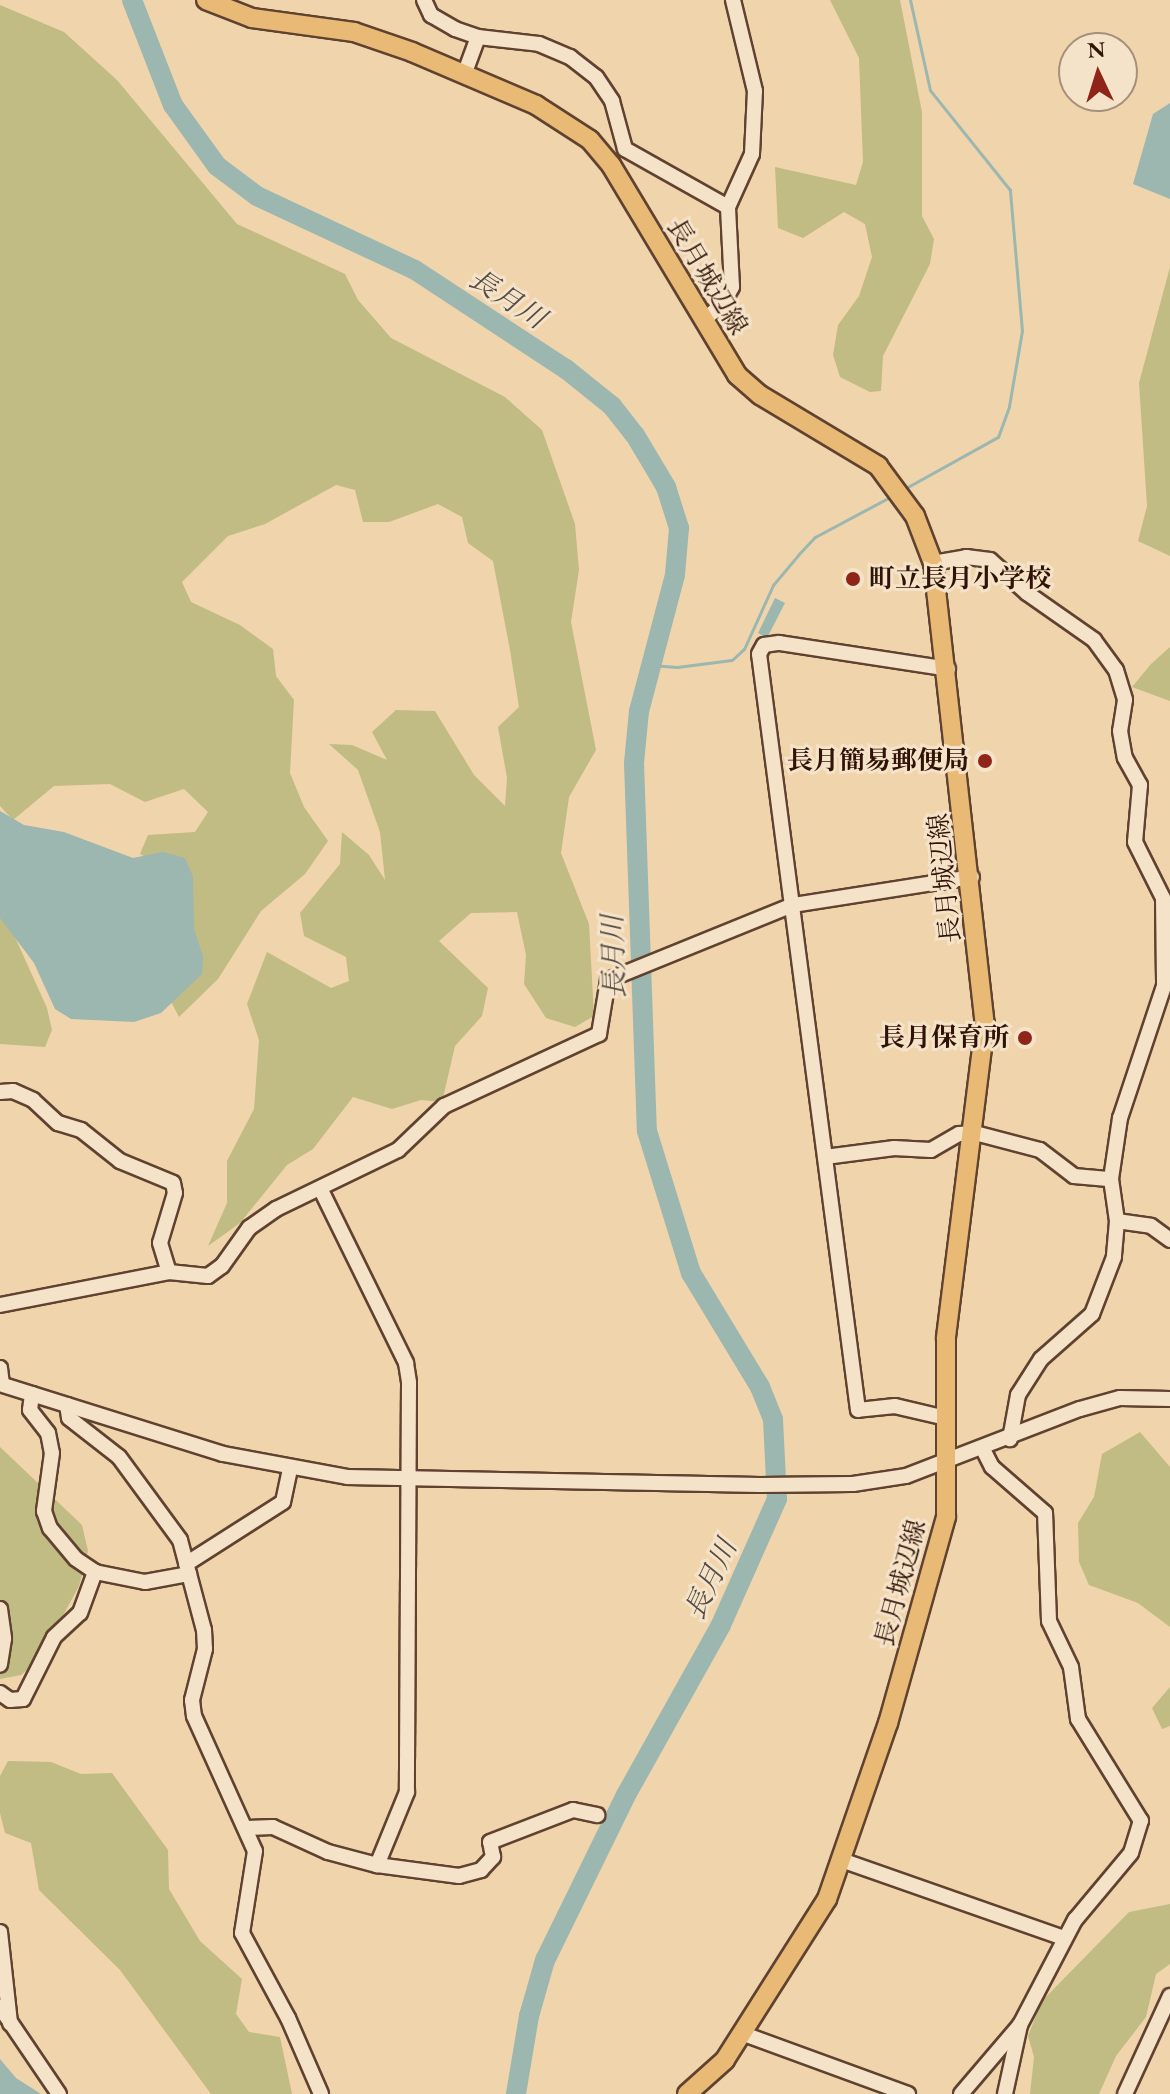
<!DOCTYPE html>
<meta charset="utf-8">
<style>
body{margin:0}
#map{position:relative;width:1170px;height:2094px;overflow:hidden;background:#f0d4ac;font-family:"EB Garamond","Noto Serif JP",serif}
div>[style]{position:absolute}
[style*='--x']{left:calc(var(--x)*1px);top:calc(var(--y)*1px);width:calc(var(--w)*1px);rotate:calc(var(--a)*1deg)}
.green>*{inset:0;background:#c1bb84}
.water>*{inset:0;background:#9bb7b0}
.stream>*{height:3px;margin:-1.5px;padding:0 1.5px;transform-origin:1.5px;border-radius:1.5px;background:#9bb7b0}
.river>*{height:20px;margin:-10px;padding:0 10px;transform-origin:10px;border-radius:10px;background:#9bb7b0}
.roads{filter:drop-shadow(2px 0 #604230) drop-shadow(-2px 0 #604230) drop-shadow(0 2px #604230) drop-shadow(0 -2px #604230)}
.minor>*{height:14px;margin:-7px;padding:0 7px;transform-origin:7px;border-radius:7px;background:#f5e3c9}
.major>*{height:18px;margin:-9px;padding:0 9px;transform-origin:9px;border-radius:9px;background:#e8ba76}
.dots>*{width:22px;height:22px;translate:-50% -50%;box-sizing:border-box;border:4px solid #f5e3c9;border-radius:50%}
span{translate:-50% -50%;white-space:nowrap;text-align:center;line-height:1.15;-webkit-text-stroke:6px #f5e3c9;paint-order:stroke}
.street-label{font-size:26px;color:#301206}
.poi-label{font-size:26px;color:#301206;font-weight:700}
.left{translate:0 -50%;text-align:left}
.right{translate:-100% -50%;text-align:right}
.water-label{font-size:28px;color:#554c42;font-style:italic}
.north{position:absolute;left:1058px;top:32px;width:80px;height:80px;box-sizing:border-box;background:#f5e3c9;border:2px solid #a68f7b;border-radius:50%;rotate:356deg;font-size:22px;font-weight:700;line-height:32px;text-align:center;color:#301206}
.north::after{content:'';display:block;margin:auto;width:28px;height:36px;background:#8f2418;clip-path:polygon(50% 0,100% 100%,50% 72%,0 100%)}
</style>
<div id="map">
<div class="green">
<div style="clip-path:polygon(830px 0,900px 0,922px 112px,922px 216px,934px 239px,930px 264px,883px 356px,881px 391px,870px 392px,840px 377px,833px 355px,838px 325px,859px 296px,872px 257px,865px 224px,844px 212px,803px 238px,778px 228px,775px 167px,856px 185px,863px 162px,859px 58px)"></div>
<div style="clip-path:polygon(0 5px,64px 32px,117px 80px,237px 224px,345px 274px,358px 300px,391px 338px,505px 397px,542px 430px,575px 524px,579px 570px,571px 622px,596px 750px,569px 797px,561px 853px,589px 924px,594px 1016px,575px 1027px,546px 1018px,524px 984px,526px 955px,517px 912px,471px 913px,439px 941px,488px 988px,482px 1016px,455px 1046px,442px 1102px,421px 1100px,392px 1109px,353px 1097px,313px 1149px,287px 1165px,240px 1223px,208px 1246px,227px 1203px,227px 1161px,254px 1109px,259px 1040px,247px 1004px,267px 952px,331px 988px,349px 981px,346px 957px,304px 936px,300px 913px,340px 864px,342px 832px,369px 855px,385px 880px,380px 832px,358px 770px,329px 744px,352px 745px,387px 760px,372px 732px,396px 710px,435px 711px,474px 775px,505px 806px,507px 778px,498px 727px,519px 707px,510px 650px,493px 561px,468px 543px,462px 517px,438px 504px,389px 522px,363px 522px,355px 490px,336px 485px,265px 524px,228px 536px,182px 582px,191px 602px,240px 625px,273px 649px,276px 676px,294px 700px,290px 773px,304px 807px,328px 841px,305px 874px,261px 911px,218px 979px,179px 1017px,163px 986px,174px 872px,140px 854px,148px 835px,195px 832px,208px 812px,184px 789px,145px 802px,110px 784px,54px 786px,13px 820px,0 806px)"></div>
<div style="clip-path:polygon(1170px 267px,1170px 556px,1138px 541px,1147px 506px,1139px 383px)"></div>
<div style="clip-path:polygon(1170px 647px,1170px 701px,1132px 687px,1151px 664px)"></div>
<div style="clip-path:polygon(0 904px,47px 1008px,52px 1030px,45px 1047px,0 1044px)"></div>
<div style="clip-path:polygon(1140px 1432px,1170px 1467px,1170px 1627px,1138px 1603px,1089px 1585px,1079px 1562px,1078px 1523px,1094px 1497px,1102px 1454px)"></div>
<div style="clip-path:polygon(0 1447px,82px 1525px,88px 1551px,79px 1586px,39px 1660px,21px 1675px,0 1679px)"></div>
<div style="clip-path:polygon(1170px 1687px,1170px 1726px,1162px 1729px,1152px 1708px)"></div>
<div style="clip-path:polygon(8px 1761px,51px 1762px,81px 1774px,112px 1773px,168px 1850px,169px 1889px,200px 1941px,242px 1979px,236px 2014px,249px 2032px,280px 2037px,292px 2094px,211px 2094px,120px 1970px,39px 1890px,31px 1843px,5px 1833px,0 1813px,0 1776px)"></div>
<div style="clip-path:polygon(1170px 1904px,1170px 1964px,1156px 1974px,1146px 2017px,1116px 2056px,1099px 2094px,1030px 2094px,1034px 2057px,1028px 2036px,1042px 2001px,1129px 1912px)"></div>
</div>
<div class="water">
<div style="clip-path:polygon(1170px 103px,1170px 199px,1133px 184px,1153px 114px)"></div>
<div style="clip-path:polygon(775px 598px,785px 603px,767px 638px,758px 633px)"></div>
<div style="clip-path:polygon(0 811px,24px 825px,64px 832px,133px 858px,163px 852px,185px 858px,193px 877px,194px 929px,203px 956px,202px 974px,161px 1013px,134px 1022px,71px 1019px,55px 1009px,34px 963px,0 918px)"></div>
<div style="clip-path:polygon(0 2059px,16px 2078px,41px 2094px,0 2094px)"></div>
</div>
<div class="stream">
<div style="--x:904;--y:489;--w:107;--a:-29"></div>
<div style="--x:998;--y:437;--w:33;--a:-70"></div>
<div style="--x:1009;--y:406;--w:76;--a:-80.2"></div>
<div style="--x:1022;--y:331;--w:142;--a:-94.9"></div>
<div style="--x:1010;--y:190;--w:128;--a:-128.7"></div>
<div style="--x:930;--y:90;--w:92;--a:-102.5"></div>
<div style="--x:650;--y:665;--w:27;--a:4"></div>
<div style="--x:677;--y:667;--w:55;--a:-7.3"></div>
<div style="--x:732;--y:660;--w:16;--a:-43"></div>
<div style="--x:744;--y:649;--w:70;--a:-65.6"></div>
<div style="--x:773;--y:585;--w:39;--a:-50"></div>
<div style="--x:798;--y:555;--w:25;--a:-47"></div>
<div style="--x:815;--y:537;--w:85;--a:-28.1"></div>
</div>
<div class="river">
<div style="--x:132;--y:0;--w:113;--a:68.7"></div>
<div style="--x:173;--y:105;--w:75;--a:54.2"></div>
<div style="--x:217;--y:166;--w:50;--a:36.9"></div>
<div style="--x:257;--y:196;--w:174;--a:25.1"></div>
<div style="--x:415;--y:270;--w:181;--a:33.3"></div>
<div style="--x:566;--y:369;--w:59;--a:38.8"></div>
<div style="--x:612;--y:406;--w:37;--a:52"></div>
<div style="--x:635;--y:435;--w:61;--a:59.2"></div>
<div style="--x:666;--y:487;--w:43;--a:72.4"></div>
<div style="--x:679;--y:528;--w:47;--a:94.9"></div>
<div style="--x:675;--y:575;--w:141;--a:104.8"></div>
<div style="--x:639;--y:711;--w:52;--a:95.5"></div>
<div style="--x:634;--y:763;--w:368;--a:88"></div>
<div style="--x:647;--y:1131;--w:149;--a:72.8"></div>
<div style="--x:691;--y:1273;--w:133;--a:58.8"></div>
<div style="--x:760;--y:1387;--w:35;--a:68"></div>
<div style="--x:773;--y:1420;--w:79;--a:87.1"></div>
<div style="--x:777;--y:1499;--w:138;--a:114"></div>
<div style="--x:721;--y:1625;--w:195;--a:119.2"></div>
<div style="--x:626;--y:1795;--w:184;--a:116.1"></div>
<div style="--x:545;--y:1960;--w:58;--a:105.9"></div>
<div style="--x:529;--y:2016;--w:79;--a:99.5"></div>
</div>
<div class="roads">
<div class="minor">
<div style="--x:424;--y:0;--w:17;--a:65"></div>
<div style="--x:431;--y:15;--w:28;--a:30"></div>
<div style="--x:455;--y:29;--w:24;--a:19"></div>
<div style="--x:478;--y:37;--w:61;--a:6.5"></div>
<div style="--x:539;--y:44;--w:34;--a:23"></div>
<div style="--x:570;--y:57;--w:33;--a:38"></div>
<div style="--x:596;--y:77;--w:29;--a:56"></div>
<div style="--x:612;--y:101;--w:50;--a:74.8"></div>
<div style="--x:625;--y:149;--w:118;--a:29.4"></div>
<div style="--x:464;--y:75;--w:40;--a:-69.8"></div>
<div style="--x:703;--y:320;--w:24;--a:-38"></div>
<div style="--x:722;--y:305;--w:21;--a:-61"></div>
<div style="--x:732;--y:287;--w:80;--a:-92.9"></div>
<div style="--x:728;--y:207;--w:58;--a:-65.6"></div>
<div style="--x:752;--y:154;--w:63;--a:-87.3"></div>
<div style="--x:755;--y:91;--w:94;--a:-103.6"></div>
<div style="--x:933;--y:563;--w:34;--a:-10"></div>
<div style="--x:966;--y:557;--w:24;--a:7"></div>
<div style="--x:990;--y:560;--w:50;--a:41.7"></div>
<div style="--x:1027;--y:593;--w:82;--a:35"></div>
<div style="--x:1094;--y:640;--w:37;--a:54"></div>
<div style="--x:1116;--y:670;--w:31;--a:73"></div>
<div style="--x:1125;--y:700;--w:31;--a:99"></div>
<div style="--x:1120;--y:731;--w:27;--a:80"></div>
<div style="--x:1125;--y:758;--w:31;--a:61"></div>
<div style="--x:1140;--y:785;--w:57;--a:95"></div>
<div style="--x:1135;--y:842;--w:63;--a:63.4"></div>
<div style="--x:1163;--y:898;--w:88;--a:89.3"></div>
<div style="--x:1164;--y:986;--w:139;--a:108.4"></div>
<div style="--x:1120;--y:1118;--w:62;--a:98.4"></div>
<div style="--x:1111;--y:1179;--w:42;--a:81.9"></div>
<div style="--x:1117;--y:1221;--w:36;--a:95"></div>
<div style="--x:1114;--y:1257;--w:61;--a:111.1"></div>
<div style="--x:1092;--y:1314;--w:68;--a:138.6"></div>
<div style="--x:1041;--y:1359;--w:43;--a:122.6"></div>
<div style="--x:1018;--y:1395;--w:45;--a:100.3"></div>
<div style="--x:0;--y:1092;--w:13;--a:-4"></div>
<div style="--x:13;--y:1091;--w:22;--a:24"></div>
<div style="--x:33;--y:1100;--w:34;--a:43"></div>
<div style="--x:58;--y:1123;--w:24;--a:17"></div>
<div style="--x:81;--y:1130;--w:50;--a:38.5"></div>
<div style="--x:120;--y:1161;--w:57;--a:22.5"></div>
<div style="--x:173;--y:1183;--w:10;--a:79"></div>
<div style="--x:175;--y:1193;--w:52;--a:106.7"></div>
<div style="--x:160;--y:1243;--w:30;--a:73"></div>
<div style="--x:825;--y:1157;--w:70;--a:-7.4"></div>
<div style="--x:894;--y:1148;--w:37;--a:3"></div>
<div style="--x:931;--y:1150;--w:32;--a:-30"></div>
<div style="--x:959;--y:1134;--w:16;--a:-4"></div>
<div style="--x:975;--y:1133;--w:67;--a:14.7"></div>
<div style="--x:1040;--y:1150;--w:43;--a:37.4"></div>
<div style="--x:1074;--y:1176;--w:37;--a:5"></div>
<div style="--x:321;--y:1190;--w:193;--a:63.8"></div>
<div style="--x:406;--y:1363;--w:20;--a:81"></div>
<div style="--x:409;--y:1383;--w:409;--a:90.3"></div>
<div style="--x:407;--y:1792;--w:79;--a:112.3"></div>
<div style="--x:1117;--y:1221;--w:34;--a:8"></div>
<div style="--x:1151;--y:1226;--w:24;--a:36"></div>
<div style="--x:0;--y:1305;--w:172;--a:-11"></div>
<div style="--x:169;--y:1272;--w:39;--a:6"></div>
<div style="--x:208;--y:1276;--w:17;--a:-36"></div>
<div style="--x:222;--y:1266;--w:47;--a:-54.6"></div>
<div style="--x:249;--y:1228;--w:33;--a:-35"></div>
<div style="--x:276;--y:1209;--w:136;--a:-25.8"></div>
<div style="--x:398;--y:1150;--w:64;--a:-43.7"></div>
<div style="--x:444;--y:1106;--w:171;--a:-24.9"></div>
<div style="--x:599;--y:1034;--w:55;--a:-80.5"></div>
<div style="--x:608;--y:980;--w:200;--a:-22.1"></div>
<div style="--x:793;--y:905;--w:181;--a:-8.9"></div>
<div style="--x:0;--y:1368;--w:16;--a:83"></div>
<div style="--x:0;--y:1384;--w:234;--a:17.4"></div>
<div style="--x:223;--y:1454;--w:126;--a:10.5"></div>
<div style="--x:347;--y:1477;--w:413;--a:1.1"></div>
<div style="--x:760;--y:1485;--w:93;--a:-0.6"></div>
<div style="--x:853;--y:1484;--w:54;--a:-8.6"></div>
<div style="--x:906;--y:1476;--w:186;--a:-21.1"></div>
<div style="--x:1080;--y:1409;--w:41;--a:-15.4"></div>
<div style="--x:1120;--y:1398;--w:50;--a:1.1"></div>
<div style="--x:32;--y:1394;--w:16;--a:97"></div>
<div style="--x:30;--y:1410;--w:29;--a:52"></div>
<div style="--x:48;--y:1433;--w:20;--a:79"></div>
<div style="--x:52;--y:1453;--w:59;--a:97.9"></div>
<div style="--x:44;--y:1511;--w:18;--a:71"></div>
<div style="--x:50;--y:1528;--w:40;--a:50"></div>
<div style="--x:76;--y:1559;--w:23;--a:34"></div>
<div style="--x:95;--y:1572;--w:51;--a:11.3"></div>
<div style="--x:145;--y:1582;--w:45;--a:-10.3"></div>
<div style="--x:67;--y:1405;--w:13;--a:81"></div>
<div style="--x:69;--y:1418;--w:63;--a:38"></div>
<div style="--x:119;--y:1457;--w:103;--a:53.7"></div>
<div style="--x:180;--y:1540;--w:93;--a:75.1"></div>
<div style="--x:204;--y:1630;--w:19;--a:87"></div>
<div style="--x:205;--y:1649;--w:53;--a:104.3"></div>
<div style="--x:192;--y:1700;--w:16;--a:83"></div>
<div style="--x:194;--y:1716;--w:148;--a:65.7"></div>
<div style="--x:255;--y:1851;--w:83;--a:99"></div>
<div style="--x:242;--y:1933;--w:97;--a:61.6"></div>
<div style="--x:288;--y:2018;--w:83;--a:66.5"></div>
<div style="--x:946;--y:1418;--w:52;--a:-166.8"></div>
<div style="--x:895;--y:1406;--w:37;--a:174"></div>
<div style="--x:858;--y:1410;--w:762;--a:-97.46"></div>
<div style="--x:759;--y:654;--w:10;--a:-61"></div>
<div style="--x:764;--y:645;--w:15;--a:-8"></div>
<div style="--x:779;--y:643;--w:171;--a:8.7"></div>
<div style="--x:186;--y:1564;--w:115;--a:-32.6"></div>
<div style="--x:283;--y:1502;--w:35;--a:-78"></div>
<div style="--x:0;--y:1609;--w:30;--a:82"></div>
<div style="--x:4;--y:1639;--w:26;--a:99"></div>
<div style="--x:0;--y:1693;--w:12;--a:35"></div>
<div style="--x:10;--y:1700;--w:13;--a:-4"></div>
<div style="--x:23;--y:1699;--w:69;--a:-63.4"></div>
<div style="--x:54;--y:1637;--w:35;--a:-43"></div>
<div style="--x:80;--y:1613;--w:44;--a:-69.9"></div>
<div style="--x:247;--y:1828;--w:26;--a:-2"></div>
<div style="--x:273;--y:1827;--w:60;--a:24.4"></div>
<div style="--x:328;--y:1852;--w:51;--a:14.9"></div>
<div style="--x:377;--y:1865;--w:83;--a:7.6"></div>
<div style="--x:459;--y:1876;--w:23;--a:-15"></div>
<div style="--x:481;--y:1870;--w:18;--a:-47"></div>
<div style="--x:493;--y:1857;--w:15;--a:-101"></div>
<div style="--x:490;--y:1842;--w:89;--a:-21.1"></div>
<div style="--x:573;--y:1810;--w:25;--a:12"></div>
<div style="--x:844;--y:1861;--w:233;--a:19.3"></div>
<div style="--x:0;--y:1932;--w:92;--a:83.7"></div>
<div style="--x:0;--y:2007;--w:105;--a:55.9"></div>
<div style="--x:741;--y:2033;--w:178;--a:20.1"></div>
<div style="--x:961;--y:2094;--w:91;--a:-49.5"></div>
<div style="--x:1020;--y:2025;--w:119;--a:-62.4"></div>
<div style="--x:1075;--y:1920;--w:87;--a:-50.1"></div>
<div style="--x:1131;--y:1853;--w:34;--a:-73"></div>
<div style="--x:1141;--y:1821;--w:120;--a:-121.7"></div>
<div style="--x:1078;--y:1719;--w:52;--a:-97.7"></div>
<div style="--x:1071;--y:1667;--w:51;--a:-115.6"></div>
<div style="--x:1049;--y:1621;--w:108;--a:-92.1"></div>
<div style="--x:1045;--y:1513;--w:70;--a:-139"></div>
<div style="--x:992;--y:1467;--w:20;--a:-117"></div>
<div style="--x:1005;--y:2094;--w:71;--a:-77.7"></div>
<div style="--x:1125;--y:2094;--w:108;--a:-65.3"></div>
</div>
<div class="major">
<div style="--x:206;--y:0;--w:49;--a:21.4"></div>
<div style="--x:252;--y:18;--w:103;--a:7.8"></div>
<div style="--x:354;--y:32;--w:61;--a:19"></div>
<div style="--x:412;--y:52;--w:135;--a:23.1"></div>
<div style="--x:536;--y:105;--w:64;--a:32.9"></div>
<div style="--x:590;--y:140;--w:33;--a:50"></div>
<div style="--x:611;--y:165;--w:245;--a:59"></div>
<div style="--x:737;--y:375;--w:30;--a:41"></div>
<div style="--x:760;--y:395;--w:138;--a:31"></div>
<div style="--x:878;--y:466;--w:62;--a:53.5"></div>
<div style="--x:915;--y:516;--w:50;--a:69"></div>
<div style="--x:933;--y:563;--w:464;--a:83.6"></div>
<div style="--x:985;--y:1024;--w:317;--a:97.1"></div>
<div style="--x:946;--y:1339;--w:178;--a:90"></div>
<div style="--x:946;--y:1517;--w:214;--a:105.7"></div>
<div style="--x:888;--y:1723;--w:186;--a:109.1"></div>
<div style="--x:827;--y:1899;--w:191;--a:122.4"></div>
<div style="--x:725;--y:2060;--w:51;--a:138.2"></div>
</div>
</div>
<div class="dots">
<div style="left:853px;top:579px;background:#8f2418"></div>
<div style="left:985px;top:761px;background:#8f2418"></div>
<div style="left:1025px;top:1038px;background:#8f2418"></div>
</div>
<div class="street-label">
<span style="left:707px;top:277px;rotate:59deg">長月城辺線</span>
<span style="left:945px;top:878px;rotate:-96deg">長月城辺線</span>
<span style="left:901px;top:1583px;rotate:-75deg">長月城辺線</span>
</div>
<div class="poi-label">
<span class="left" style="left:869px;top:579px">町立長月小学校</span>
<span class="right" style="left:969px;top:761px">長月簡易郵便局</span>
<span class="right" style="left:1009px;top:1038px">長月保育所</span>
</div>
<div class="water-label">
<span style="left:508px;top:298px;rotate:33deg">長月川</span>
<span style="left:613px;top:957px;rotate:-92deg">長月川</span>
<span style="left:710px;top:1579px;rotate:-65deg">長月川</span>
</div>
<div class="north">N</div>
</div>
